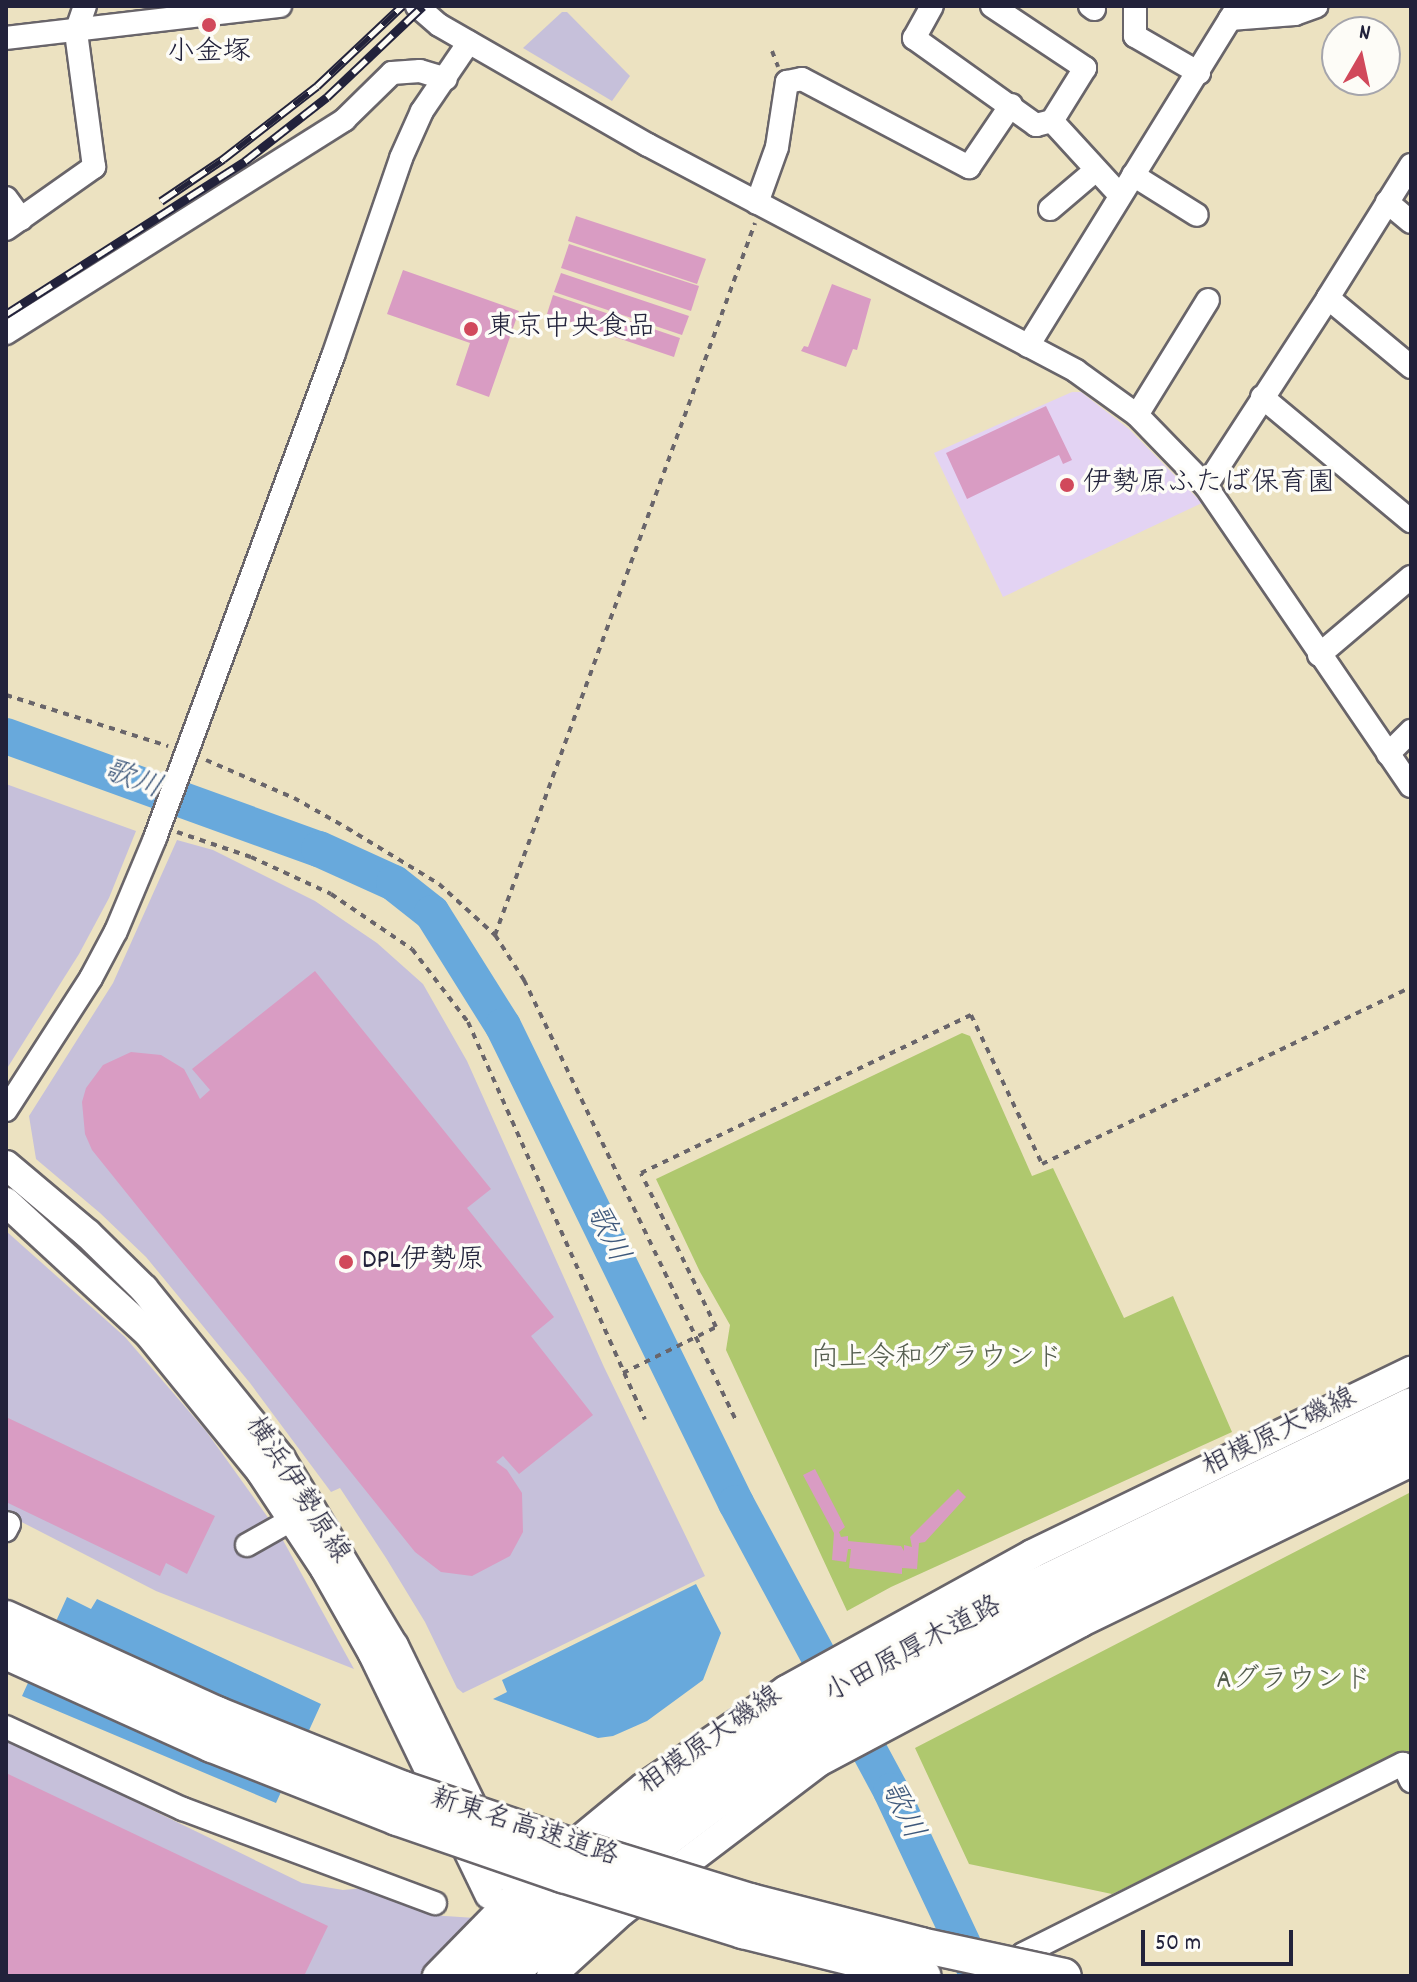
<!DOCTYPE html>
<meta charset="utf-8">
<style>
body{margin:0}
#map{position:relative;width:1417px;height:1982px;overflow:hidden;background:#ece2c1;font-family:Dekko,"Klee One",sans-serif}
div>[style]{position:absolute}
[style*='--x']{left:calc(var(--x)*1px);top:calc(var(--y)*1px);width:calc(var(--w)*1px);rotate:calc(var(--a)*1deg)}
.built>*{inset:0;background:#e3d3f3}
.industrial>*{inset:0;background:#c6c0da}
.green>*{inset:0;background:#afc86e}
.water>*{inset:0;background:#68a9dc}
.river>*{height:36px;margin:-18px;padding:0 18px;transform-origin:18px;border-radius:18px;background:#68a9dc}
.building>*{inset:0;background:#d99cc3}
.path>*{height:4px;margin-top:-2px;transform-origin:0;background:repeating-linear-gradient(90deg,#69656a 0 6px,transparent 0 12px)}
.roads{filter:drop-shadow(2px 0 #69656a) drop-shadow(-2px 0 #69656a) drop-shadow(0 2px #69656a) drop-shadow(0 -2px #69656a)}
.minor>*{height:22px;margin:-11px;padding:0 11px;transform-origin:11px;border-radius:11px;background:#fff}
.major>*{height:28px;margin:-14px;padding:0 14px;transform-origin:14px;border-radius:14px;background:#fff}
.highway>*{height:34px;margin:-17px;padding:0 17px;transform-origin:17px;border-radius:17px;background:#fff}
.rail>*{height:9px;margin-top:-4.5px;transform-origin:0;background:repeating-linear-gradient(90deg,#fdfcf7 0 18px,#22223b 0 36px);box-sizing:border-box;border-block:2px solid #22223b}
.bridges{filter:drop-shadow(2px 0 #69656a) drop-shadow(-2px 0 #69656a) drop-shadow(0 2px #69656a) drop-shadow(0 -2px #69656a)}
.highway-bridge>*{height:34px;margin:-17px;padding:0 17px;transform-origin:17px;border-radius:17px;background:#fff}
.dots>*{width:22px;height:22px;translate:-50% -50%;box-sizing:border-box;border:4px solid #fdfcf7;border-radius:50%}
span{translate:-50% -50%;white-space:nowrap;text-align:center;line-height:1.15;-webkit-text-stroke:7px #fdfcf7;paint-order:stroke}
.poi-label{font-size:28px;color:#22223b}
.left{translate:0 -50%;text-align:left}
.park-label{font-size:28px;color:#535c4d}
.street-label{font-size:28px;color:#22223b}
.water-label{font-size:30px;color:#3e587b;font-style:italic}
.frame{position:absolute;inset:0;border:8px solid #22223b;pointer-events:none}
.north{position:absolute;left:1321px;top:16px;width:80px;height:80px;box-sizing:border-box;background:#fdfcf7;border:2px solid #a5a5ac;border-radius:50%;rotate:9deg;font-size:22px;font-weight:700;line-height:32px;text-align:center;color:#22223b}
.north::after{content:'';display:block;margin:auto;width:28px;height:36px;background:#d1495b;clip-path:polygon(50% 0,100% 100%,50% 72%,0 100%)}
.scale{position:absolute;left:1141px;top:1930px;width:152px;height:36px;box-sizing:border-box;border:4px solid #22223b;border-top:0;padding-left:10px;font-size:24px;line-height:28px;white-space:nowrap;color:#22223b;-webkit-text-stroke:6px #fdfcf7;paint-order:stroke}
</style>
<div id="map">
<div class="built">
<div style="clip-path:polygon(1072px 392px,1081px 392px,1129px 429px,1202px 503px,1003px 597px,934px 453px)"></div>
</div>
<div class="industrial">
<div style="clip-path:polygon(562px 12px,567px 12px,630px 76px,612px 101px,523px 48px)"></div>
<div style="clip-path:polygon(6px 784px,136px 831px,109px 898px,79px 954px,6px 1070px)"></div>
<div style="clip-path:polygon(177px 840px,213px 850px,315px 901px,377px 943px,423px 984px,467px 1061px,604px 1367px,705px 1576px,463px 1693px,457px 1688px,425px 1622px,386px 1558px,340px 1488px,331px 1492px,250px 1383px,146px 1257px,100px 1213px,36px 1159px,29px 1116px,113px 983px)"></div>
<div style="clip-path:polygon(6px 1231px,125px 1337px,206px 1431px,279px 1533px,354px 1669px,156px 1591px,6px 1514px)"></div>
<div style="clip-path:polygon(6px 1739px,302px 1883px,343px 1890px,364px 1888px,413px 1903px,430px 1915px,475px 1918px,423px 1976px,6px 1976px)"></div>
</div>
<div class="green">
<div style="clip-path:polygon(962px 1033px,970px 1036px,1032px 1176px,1053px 1168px,1124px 1318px,1173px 1296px,1232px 1432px,891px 1587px,847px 1611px,726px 1350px,730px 1325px,700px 1272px,656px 1179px)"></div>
<div style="clip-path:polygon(1411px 1492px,1411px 1766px,1406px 1756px,1112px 1894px,969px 1864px,915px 1748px)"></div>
</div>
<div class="water">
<div style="clip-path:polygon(696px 1584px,721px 1633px,703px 1680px,647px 1721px,613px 1736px,598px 1738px,493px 1699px,507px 1692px,502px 1680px)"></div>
<div style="clip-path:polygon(67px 1597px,91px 1609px,97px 1599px,321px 1704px,276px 1803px,22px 1696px)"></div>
</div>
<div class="river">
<div style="--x:6;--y:736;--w:333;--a:19.9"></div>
<div style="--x:319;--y:849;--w:82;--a:24.4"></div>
<div style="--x:394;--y:883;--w:48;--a:38.3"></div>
<div style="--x:432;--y:913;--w:133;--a:57.9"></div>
<div style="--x:503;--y:1026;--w:531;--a:63.97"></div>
<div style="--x:736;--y:1503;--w:327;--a:61.7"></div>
<div style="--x:891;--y:1791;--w:204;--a:64.8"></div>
</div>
<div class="building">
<div style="clip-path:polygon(576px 216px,706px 259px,697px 284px,568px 241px)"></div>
<div style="clip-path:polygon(569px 244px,699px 286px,691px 311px,561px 268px)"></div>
<div style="clip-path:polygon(403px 270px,519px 311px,489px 397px,456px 385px,470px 343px,387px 314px)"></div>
<div style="clip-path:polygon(561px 273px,689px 316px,682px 335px,554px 292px)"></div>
<div style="clip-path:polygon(832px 284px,871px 299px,857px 350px,853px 349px,846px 367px,801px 351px,804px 346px,808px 347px)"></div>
<div style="clip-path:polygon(553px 295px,680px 338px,674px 357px,547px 314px)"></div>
<div style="clip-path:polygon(1046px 406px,1072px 460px,1063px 464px,1059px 455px,967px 499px,946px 453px)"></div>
<div style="clip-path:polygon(315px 971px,491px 1189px,467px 1208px,554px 1317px,531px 1336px,593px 1415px,519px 1474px,503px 1456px,496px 1462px,507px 1470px,522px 1493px,523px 1532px,510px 1556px,472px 1576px,441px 1572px,415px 1552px,92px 1150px,85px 1134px,82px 1102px,86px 1088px,103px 1065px,131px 1052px,161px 1055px,184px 1069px,200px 1099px,210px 1090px,192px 1069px)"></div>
<div style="clip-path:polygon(6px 1417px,215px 1516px,187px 1574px,166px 1563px,160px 1576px,6px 1502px)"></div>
<div style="clip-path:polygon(815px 1469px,845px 1527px,839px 1532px,841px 1537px,848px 1536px,848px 1541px,901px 1546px,904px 1551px,904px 1545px,912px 1547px,910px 1537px,958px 1489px,966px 1497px,925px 1542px,919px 1543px,917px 1569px,902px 1568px,902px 1574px,849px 1568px,851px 1549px,848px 1549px,846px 1562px,832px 1560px,834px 1533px,803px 1475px)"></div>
<div style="clip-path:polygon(6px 1773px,328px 1926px,304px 1976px,6px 1976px)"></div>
</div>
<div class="path">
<div style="--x:772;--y:51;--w:17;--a:69"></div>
<div style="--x:6;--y:695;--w:170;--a:17.5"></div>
<div style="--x:206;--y:760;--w:96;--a:23.4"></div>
<div style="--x:294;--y:798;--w:61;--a:29.5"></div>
<div style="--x:347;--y:828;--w:108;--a:31.3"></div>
<div style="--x:439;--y:884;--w:76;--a:42.3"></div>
<div style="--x:495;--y:935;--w:54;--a:57.2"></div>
<div style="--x:524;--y:980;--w:488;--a:64.3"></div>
<div style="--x:177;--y:832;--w:78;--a:18.7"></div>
<div style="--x:251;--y:857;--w:88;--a:24.8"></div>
<div style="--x:331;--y:894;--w:98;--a:34.2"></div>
<div style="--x:412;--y:949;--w:92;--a:52.5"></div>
<div style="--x:468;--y:1022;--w:435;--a:66"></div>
<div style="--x:495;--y:935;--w:758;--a:-69.94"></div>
<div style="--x:623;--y:1373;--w:104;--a:-26.3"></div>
<div style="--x:716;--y:1327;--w:171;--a:-116"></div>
<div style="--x:641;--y:1173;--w:366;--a:-25.6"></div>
<div style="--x:971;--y:1015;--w:165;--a:64.5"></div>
<div style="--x:1042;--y:1164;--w:409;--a:-25.6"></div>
</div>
<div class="roads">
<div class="minor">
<div style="--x:417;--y:6;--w:29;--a:41"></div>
<div style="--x:439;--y:25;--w:241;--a:29.9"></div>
<div style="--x:648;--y:145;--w:484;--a:27.8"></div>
<div style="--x:1076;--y:371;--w:75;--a:35.8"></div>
<div style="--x:1137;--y:415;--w:99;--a:45.8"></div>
<div style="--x:1206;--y:486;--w:363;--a:55.7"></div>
<div style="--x:932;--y:6;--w:37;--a:119"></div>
<div style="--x:914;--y:38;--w:150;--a:35.5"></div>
<div style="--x:1036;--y:125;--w:16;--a:-14"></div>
<div style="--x:992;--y:6;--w:112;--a:33.7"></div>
<div style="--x:1085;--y:68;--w:62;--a:121.9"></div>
<div style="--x:1052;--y:121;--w:99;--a:47.5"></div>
<div style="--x:1090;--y:6;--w:5;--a:37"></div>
<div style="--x:1135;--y:6;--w:30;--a:90"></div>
<div style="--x:1135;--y:36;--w:74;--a:30"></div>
<div style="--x:1230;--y:19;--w:65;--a:-4.4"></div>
<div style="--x:1295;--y:14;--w:23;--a:-20"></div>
<div style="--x:6;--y:38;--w:276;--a:-6.7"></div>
<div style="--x:1411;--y:165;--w:157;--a:122"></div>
<div style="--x:1328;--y:298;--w:108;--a:39.7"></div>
<div style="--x:1133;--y:175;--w:75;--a:32"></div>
<div style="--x:6;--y:198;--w:26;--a:54"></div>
<div style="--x:1387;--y:202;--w:31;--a:40"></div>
<div style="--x:757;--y:203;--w:59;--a:-70.3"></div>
<div style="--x:777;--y:147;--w:66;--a:-81.3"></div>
<div style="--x:787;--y:82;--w:15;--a:-11"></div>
<div style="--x:802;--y:79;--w:189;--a:27.8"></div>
<div style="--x:969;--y:167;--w:75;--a:-55.9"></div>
<div style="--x:1050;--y:209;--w:60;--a:-40.3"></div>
<div style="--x:6;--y:229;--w:108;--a:-35.2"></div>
<div style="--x:94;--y:167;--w:136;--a:-97.6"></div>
<div style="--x:76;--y:32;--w:28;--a:-71"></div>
<div style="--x:6;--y:333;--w:400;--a:-32.2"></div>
<div style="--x:344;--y:120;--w:67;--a:-44.4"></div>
<div style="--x:392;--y:73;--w:28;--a:-4"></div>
<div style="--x:420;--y:71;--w:27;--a:17"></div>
<div style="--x:1028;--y:346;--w:400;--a:-58.3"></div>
<div style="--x:1262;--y:397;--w:194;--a:39.8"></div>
<div style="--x:1137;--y:415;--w:135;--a:-58.3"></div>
<div style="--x:1206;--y:486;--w:224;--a:-57"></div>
<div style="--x:1319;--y:655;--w:121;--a:-40.3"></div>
<div style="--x:1388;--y:754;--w:33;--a:-45"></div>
<div style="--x:6;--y:1110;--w:157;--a:-57.2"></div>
<div style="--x:91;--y:978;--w:53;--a:-62"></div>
<div style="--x:116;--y:931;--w:101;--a:-67.2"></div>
<div style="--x:155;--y:838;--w:514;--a:-69.73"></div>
<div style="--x:333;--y:356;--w:209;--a:-71"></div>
<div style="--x:401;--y:158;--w:51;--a:-65.9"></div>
<div style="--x:422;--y:111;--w:83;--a:-55.7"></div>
<div style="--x:6;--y:1523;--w:3;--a:18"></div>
<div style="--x:9;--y:1524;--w:7;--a:117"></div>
<div style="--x:247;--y:1545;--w:53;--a:-29.5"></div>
<div style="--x:6;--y:1727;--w:195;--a:24.9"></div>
<div style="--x:183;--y:1809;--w:269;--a:20.5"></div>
<div style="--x:1033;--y:1975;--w:23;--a:-115"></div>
<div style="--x:1023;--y:1954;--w:425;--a:-26.6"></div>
<div style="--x:1403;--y:1764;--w:19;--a:65"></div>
</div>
<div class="major">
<div style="--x:6;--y:1165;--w:107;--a:40.1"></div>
<div style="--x:88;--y:1234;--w:78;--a:44.5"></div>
<div style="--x:144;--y:1289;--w:218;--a:51.1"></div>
<div style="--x:281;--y:1459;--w:218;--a:58.9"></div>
<div style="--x:394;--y:1646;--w:256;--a:64"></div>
<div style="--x:6;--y:1202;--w:195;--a:42.7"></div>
<div style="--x:149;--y:1334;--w:178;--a:50.9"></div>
<div style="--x:261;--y:1472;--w:116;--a:56.6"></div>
<div style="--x:325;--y:1569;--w:98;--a:60.5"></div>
<div style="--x:373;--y:1654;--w:267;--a:64.2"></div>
<div style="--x:437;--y:1976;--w:134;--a:-45.6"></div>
<div style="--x:531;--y:1880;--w:146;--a:-39.5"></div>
<div style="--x:644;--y:1787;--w:172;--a:-34.3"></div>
<div style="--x:786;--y:1690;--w:281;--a:-28.9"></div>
<div style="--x:1032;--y:1554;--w:421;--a:-25.8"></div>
<div style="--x:551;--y:1976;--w:95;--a:-42.4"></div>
<div style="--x:621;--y:1912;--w:246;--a:-37.2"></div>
<div style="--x:817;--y:1763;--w:298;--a:-28"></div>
<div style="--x:1080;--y:1623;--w:368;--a:-25.9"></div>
</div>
<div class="highway">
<div style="--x:469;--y:1976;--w:163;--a:-43.3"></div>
<div style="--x:588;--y:1864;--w:125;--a:-37.5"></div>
<div style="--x:687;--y:1788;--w:132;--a:-33.6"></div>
<div style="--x:797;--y:1715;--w:75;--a:-31.4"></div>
<div style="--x:861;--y:1676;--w:198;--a:-27.1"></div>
<div style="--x:1037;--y:1586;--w:415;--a:-25.8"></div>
<div style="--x:508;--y:1976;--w:147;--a:-42.5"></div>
<div style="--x:616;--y:1877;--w:121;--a:-37"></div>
<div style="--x:713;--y:1804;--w:116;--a:-34.1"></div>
<div style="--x:809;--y:1739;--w:267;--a:-28.7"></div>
<div style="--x:1043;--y:1611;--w:408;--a:-25.7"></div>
</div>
</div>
<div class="rail">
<div style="--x:161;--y:201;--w:75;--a:-34.1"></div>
<div style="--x:223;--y:159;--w:119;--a:-37.8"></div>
<div style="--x:317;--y:86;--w:117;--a:-43.3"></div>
<div style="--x:6;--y:314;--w:284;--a:-32.6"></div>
<div style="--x:245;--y:161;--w:104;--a:-38"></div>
<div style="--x:327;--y:97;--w:132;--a:-43.5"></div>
</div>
<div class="bridges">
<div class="highway-bridge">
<div style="--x:6;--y:1618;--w:232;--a:24.5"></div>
<div style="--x:217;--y:1714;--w:201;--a:21.9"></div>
<div style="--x:404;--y:1789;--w:187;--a:18.7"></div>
<div style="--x:581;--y:1849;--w:177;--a:17.1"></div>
<div style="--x:750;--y:1901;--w:177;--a:14.4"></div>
<div style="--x:921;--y:1945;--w:146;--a:12.2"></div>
<div style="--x:6;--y:1652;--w:226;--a:24.3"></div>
<div style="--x:212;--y:1745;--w:199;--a:21.5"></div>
<div style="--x:397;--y:1818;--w:176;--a:19"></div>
<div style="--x:563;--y:1875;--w:189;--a:17.3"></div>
<div style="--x:743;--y:1931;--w:186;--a:14"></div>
</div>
</div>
<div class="dots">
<div style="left:209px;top:25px;background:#d1495b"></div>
<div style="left:471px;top:329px;background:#d1495b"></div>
<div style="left:1067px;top:485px;background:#d1495b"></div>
<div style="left:346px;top:1262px;background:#d1495b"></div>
</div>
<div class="poi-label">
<span style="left:209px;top:54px">小金塚</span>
<span class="left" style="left:487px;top:329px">東京中央食品</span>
<span class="left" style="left:1083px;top:485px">伊勢原ふたば保育園</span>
<span class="left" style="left:362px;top:1262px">DPL伊勢原</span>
</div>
<div class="park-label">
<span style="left:937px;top:1360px">向上令和グラウンド</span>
<span style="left:1294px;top:1682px">Aグラウンド</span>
</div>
<div class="street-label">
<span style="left:1280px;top:1434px;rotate:-26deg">相模原大磯線</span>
<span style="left:296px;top:1491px;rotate:57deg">横浜伊勢原線</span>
<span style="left:914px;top:1651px;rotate:-28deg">小田原厚木道路</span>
<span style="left:711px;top:1742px;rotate:-35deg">相模原大磯線</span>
<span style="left:524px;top:1829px;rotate:18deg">新東名高速道路</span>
</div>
<div class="water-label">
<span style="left:132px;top:782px;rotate:20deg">歌川</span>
<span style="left:605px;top:1235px;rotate:64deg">歌川</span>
<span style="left:900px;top:1812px;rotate:64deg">歌川</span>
</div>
<div class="frame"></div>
<div class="north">N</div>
<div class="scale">50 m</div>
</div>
